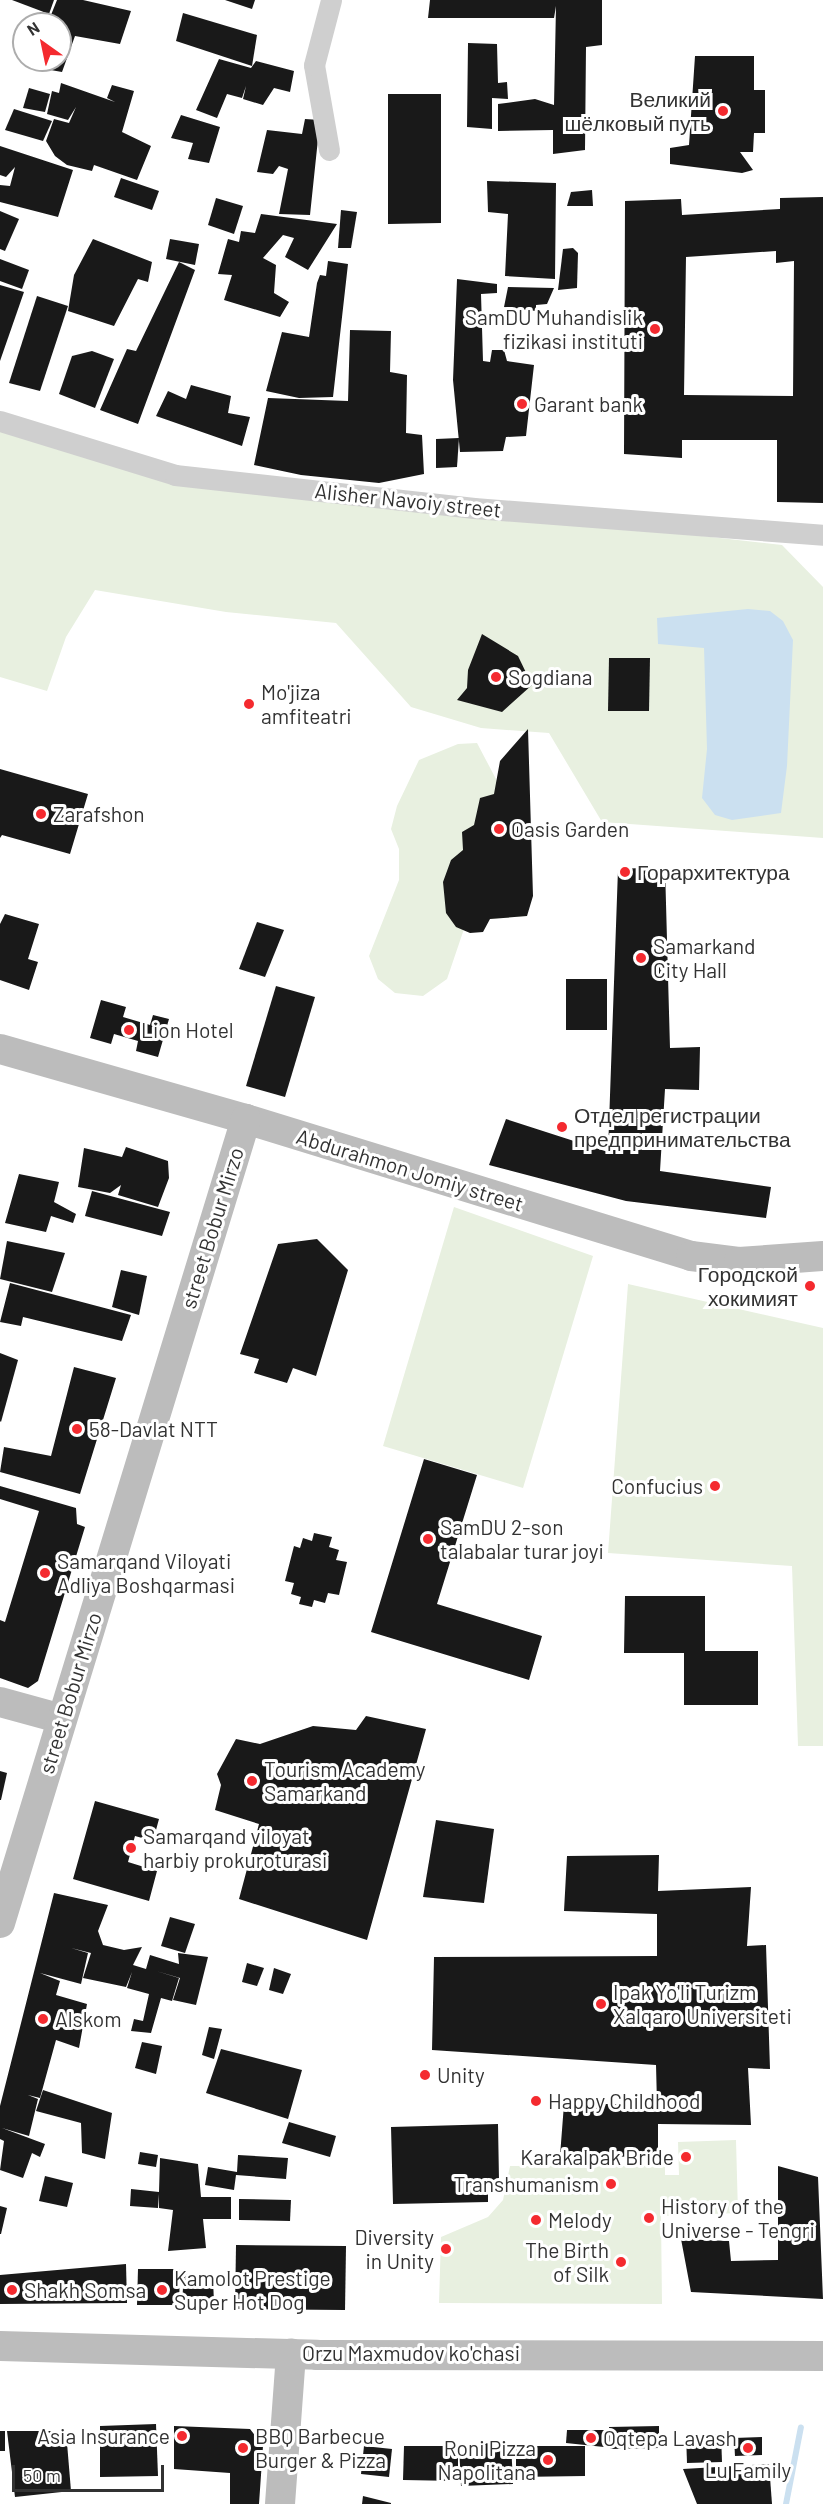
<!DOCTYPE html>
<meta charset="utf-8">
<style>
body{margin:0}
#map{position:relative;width:823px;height:2504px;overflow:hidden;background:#fff;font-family:Barlow,sans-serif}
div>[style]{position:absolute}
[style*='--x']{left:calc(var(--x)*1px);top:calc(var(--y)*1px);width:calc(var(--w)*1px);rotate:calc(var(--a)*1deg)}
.green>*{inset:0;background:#e8f0e0}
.water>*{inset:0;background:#cbe0f0}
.stream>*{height:6px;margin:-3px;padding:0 3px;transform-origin:3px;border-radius:3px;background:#cbe0f0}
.building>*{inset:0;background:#191919}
.street>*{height:21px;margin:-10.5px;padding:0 10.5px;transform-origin:10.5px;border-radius:10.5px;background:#cfcfcf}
.secondary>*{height:30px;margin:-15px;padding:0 15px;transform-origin:15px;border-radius:15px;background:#bcbcbc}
.dots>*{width:16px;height:16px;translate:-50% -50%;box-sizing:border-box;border:3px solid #fff;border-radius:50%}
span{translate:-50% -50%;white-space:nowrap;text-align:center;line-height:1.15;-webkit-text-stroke:6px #fff;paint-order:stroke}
.poi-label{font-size:21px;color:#323232}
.right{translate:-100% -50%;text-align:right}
.left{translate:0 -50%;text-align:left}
.street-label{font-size:21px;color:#323232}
.north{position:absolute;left:12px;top:12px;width:60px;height:60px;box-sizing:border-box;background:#fff;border:2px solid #adadad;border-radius:50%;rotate:327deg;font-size:16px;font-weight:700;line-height:24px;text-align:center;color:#323232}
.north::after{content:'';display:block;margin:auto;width:21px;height:27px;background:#f42a2f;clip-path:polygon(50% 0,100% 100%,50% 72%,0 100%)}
.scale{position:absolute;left:12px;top:2465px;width:152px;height:27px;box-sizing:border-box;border:3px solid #323232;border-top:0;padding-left:8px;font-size:18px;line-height:21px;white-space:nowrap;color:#323232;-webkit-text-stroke:4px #fff;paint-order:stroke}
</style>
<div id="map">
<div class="green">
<div style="clip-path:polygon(0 425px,174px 476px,782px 545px,823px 587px,823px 838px,602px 822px,549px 733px,481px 728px,411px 707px,336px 623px,226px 612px,95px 590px,66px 637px,47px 691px,0 677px)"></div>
<div style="clip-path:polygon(477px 743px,506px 798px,532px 884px,527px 916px,490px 919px,464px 929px,447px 979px,423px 996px,395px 993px,378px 979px,369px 956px,399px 880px,399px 849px,391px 829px,397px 806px,419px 760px,458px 744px)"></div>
<div style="clip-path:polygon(454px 1207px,593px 1256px,523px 1488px,383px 1446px)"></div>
<div style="clip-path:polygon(628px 1284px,823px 1328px,823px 1746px,798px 1746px,792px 1566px,608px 1553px)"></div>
<div style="clip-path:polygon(736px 2140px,738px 2213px,661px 2216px,662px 2304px,439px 2303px,441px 2237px,488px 2217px,503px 2200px,510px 2166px,665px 2166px,665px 2175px,679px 2175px,678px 2142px)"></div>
</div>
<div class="water">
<div style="clip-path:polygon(748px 609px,770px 611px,783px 621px,793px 640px,787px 766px,781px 813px,732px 820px,715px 815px,702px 798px,707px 749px,704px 648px,658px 644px,657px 618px)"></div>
</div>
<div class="stream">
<div style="--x:786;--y:2504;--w:78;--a:-79"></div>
</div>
<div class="building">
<div style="clip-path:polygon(12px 0,54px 0,49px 14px)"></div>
<div style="clip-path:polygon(57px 0,83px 0,131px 11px,120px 44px,75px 36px,62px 72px,45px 69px,48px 60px,60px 60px,60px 24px,37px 24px,40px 12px,51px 15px)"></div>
<div style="clip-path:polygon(225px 0,255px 0,252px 9px)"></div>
<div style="clip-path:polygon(430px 0,602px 0,602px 45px,586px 47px,585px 150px,553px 154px,553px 130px,498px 131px,498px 104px,535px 99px,554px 105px,556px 6px,554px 18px,428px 18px)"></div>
<div style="clip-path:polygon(183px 13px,257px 35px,252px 66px,176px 41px)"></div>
<div style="clip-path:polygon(468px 43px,497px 44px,498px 83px,507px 82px,508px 99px,492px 98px,492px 129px,467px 127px)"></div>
<div style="clip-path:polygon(695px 56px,754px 56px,754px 90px,765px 90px,765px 133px,754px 133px,753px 152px,740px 152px,753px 170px,742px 173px,670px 164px,670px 148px,689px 145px)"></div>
<div style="clip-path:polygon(219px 59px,251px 68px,256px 61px,294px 71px,290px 92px,274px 88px,263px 105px,243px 99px,246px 86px,242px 98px,227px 94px,217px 118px,196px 110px)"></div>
<div style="clip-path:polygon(26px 60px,46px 60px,44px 69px,24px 65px)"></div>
<div style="clip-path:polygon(61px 83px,115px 102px,107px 98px,112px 85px,134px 91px,122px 132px,151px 146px,137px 180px,94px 165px,92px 171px,67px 165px,55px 156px,46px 141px,54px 119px,69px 123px,76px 107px,68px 120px,47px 114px,52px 91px,59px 93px)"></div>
<div style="clip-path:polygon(29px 88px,50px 94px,45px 112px,23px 108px)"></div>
<div style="clip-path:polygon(388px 94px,441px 94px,441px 223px,388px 224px)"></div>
<div style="clip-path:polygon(14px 109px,52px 121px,43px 141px,5px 130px)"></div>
<div style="clip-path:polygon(181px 115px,220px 127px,209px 163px,188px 159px,193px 143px,171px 138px)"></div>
<div style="clip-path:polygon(305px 119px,320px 120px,310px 215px,279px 214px,288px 169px,279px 166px,273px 174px,257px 172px,267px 130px,302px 134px)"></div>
<div style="clip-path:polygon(0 146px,73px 170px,58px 217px,0 202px,0 185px,10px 186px,15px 167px,6px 177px,0 175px)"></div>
<div style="clip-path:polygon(121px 178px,159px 191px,152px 210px,114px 197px)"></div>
<div style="clip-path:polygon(487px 181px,556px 183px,555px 279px,505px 276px,508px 214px,488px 212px)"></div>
<div style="clip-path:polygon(592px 190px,593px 206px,567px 206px,571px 192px)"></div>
<div style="clip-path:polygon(evenodd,823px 197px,823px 503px,777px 502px,777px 440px,682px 440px,682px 458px,624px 454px,625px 201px,681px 199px,682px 215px,780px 209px,780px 198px,823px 197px,776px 251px,776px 263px,794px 261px,793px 396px,684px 395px,686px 257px,776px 251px)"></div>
<div style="clip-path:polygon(216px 198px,243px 206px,234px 234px,208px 225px)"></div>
<div style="clip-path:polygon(341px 210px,357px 212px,351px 248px,338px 248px)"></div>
<div style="clip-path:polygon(0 211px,19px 219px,5px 251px,0 249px)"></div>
<div style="clip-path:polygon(261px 214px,337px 224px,308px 270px,285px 257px,294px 238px,283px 235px,263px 258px,276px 265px,274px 293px,289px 302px,280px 317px,224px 300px,232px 275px,218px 274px,228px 239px,239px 242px,241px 231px,255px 233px)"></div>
<div style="clip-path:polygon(93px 239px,152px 262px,148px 282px,138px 279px,114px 326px,68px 311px,74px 275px)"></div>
<div style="clip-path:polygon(170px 239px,199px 244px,195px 265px,166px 259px)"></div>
<div style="clip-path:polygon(573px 248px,578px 253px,577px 288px,558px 290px,563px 249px)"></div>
<div style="clip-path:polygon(0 259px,29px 270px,22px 289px,0 281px)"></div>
<div style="clip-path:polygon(328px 261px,348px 264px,333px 397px,299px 398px,266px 391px,282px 332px,309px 337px,317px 283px,320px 275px,326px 276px)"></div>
<div style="clip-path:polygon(179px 262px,195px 270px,138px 424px,100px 410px,127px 349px,136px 351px)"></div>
<div style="clip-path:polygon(457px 279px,497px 284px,497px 293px,481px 294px,483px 361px,490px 362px,492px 350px,504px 350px,507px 361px,534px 365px,526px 436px,506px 437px,503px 451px,460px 452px,453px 380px)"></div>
<div style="clip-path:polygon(0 285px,24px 292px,0 361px)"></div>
<div style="clip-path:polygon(508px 287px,554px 288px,547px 304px,536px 305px,536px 311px,504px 307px)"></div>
<div style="clip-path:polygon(37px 296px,68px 306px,40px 391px,9px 383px)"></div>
<div style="clip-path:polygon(350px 330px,391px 331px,390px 372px,407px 375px,406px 433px,422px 435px,424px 474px,379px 483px,301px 475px,254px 465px,268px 398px,348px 401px)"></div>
<div style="clip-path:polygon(92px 351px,114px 359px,95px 408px,59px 394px,72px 356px)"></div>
<div style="clip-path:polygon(191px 385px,231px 396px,228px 413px,250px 417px,242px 446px,156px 416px,168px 391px,186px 399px)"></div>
<div style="clip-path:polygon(459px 438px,457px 467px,436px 468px,436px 439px)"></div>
<div style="clip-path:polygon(482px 634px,518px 656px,532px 685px,502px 712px,457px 700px,467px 688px,468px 670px)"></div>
<div style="clip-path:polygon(609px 658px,650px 658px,649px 711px,608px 711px)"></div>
<div style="clip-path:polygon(528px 729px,533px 896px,527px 916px,490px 919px,483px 932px,470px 933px,456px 927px,446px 913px,443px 882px,451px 860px,463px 850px,462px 832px,474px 825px,480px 798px,494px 794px,500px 761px)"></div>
<div style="clip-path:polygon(0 769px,88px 794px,70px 854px,2px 835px,0 838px)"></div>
<div style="clip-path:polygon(665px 867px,670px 1048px,700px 1047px,699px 1090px,665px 1089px,660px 1171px,771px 1187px,766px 1218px,626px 1201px,489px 1165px,506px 1119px,608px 1152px,618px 869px)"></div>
<div style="clip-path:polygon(5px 914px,39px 924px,28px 959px,38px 962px,29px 990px,0 980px,0 924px)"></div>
<div style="clip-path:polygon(257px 922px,284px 930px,265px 977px,239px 969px)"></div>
<div style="clip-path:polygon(566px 979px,607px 979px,607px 1030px,566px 1030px)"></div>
<div style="clip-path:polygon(276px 986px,315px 997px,285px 1097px,246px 1086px)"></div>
<div style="clip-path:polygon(101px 1000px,126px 1007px,123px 1017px,150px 1025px,153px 1015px,169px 1019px,158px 1057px,136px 1051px,138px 1041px,114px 1034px,111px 1044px,90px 1038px)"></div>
<div style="clip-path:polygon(126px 1147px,168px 1161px,169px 1178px,158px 1207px,118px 1195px,121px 1185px,110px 1193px,78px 1187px,84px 1148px,122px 1157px)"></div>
<div style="clip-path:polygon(19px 1174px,59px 1182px,54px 1202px,76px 1214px,73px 1223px,51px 1216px,46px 1232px,5px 1223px)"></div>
<div style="clip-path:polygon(92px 1191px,170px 1212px,162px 1236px,85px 1216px)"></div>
<div style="clip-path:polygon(317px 1239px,348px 1270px,316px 1376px,293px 1368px,287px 1383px,254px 1373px,259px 1359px,240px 1354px,278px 1244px)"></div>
<div style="clip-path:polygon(7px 1241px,65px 1253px,52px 1292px,0 1279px)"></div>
<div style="clip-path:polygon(121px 1270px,147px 1276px,139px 1315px,112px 1307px)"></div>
<div style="clip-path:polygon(10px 1283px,131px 1315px,122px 1341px,23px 1317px,21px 1326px,0 1322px)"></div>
<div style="clip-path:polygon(0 1353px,18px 1360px,1px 1422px,0 1421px)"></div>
<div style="clip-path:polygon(74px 1367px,116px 1378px,80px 1494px,0 1472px,4px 1447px,51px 1456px)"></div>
<div style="clip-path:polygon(424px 1459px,477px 1475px,437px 1604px,542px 1636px,529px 1680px,371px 1632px)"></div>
<div style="clip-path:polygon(0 1486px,76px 1508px,77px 1524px,85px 1527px,38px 1681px,28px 1688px,0 1678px,0 1620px,5px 1622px,39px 1511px,0 1499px)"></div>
<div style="clip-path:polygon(314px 1533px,332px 1537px,329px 1547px,339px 1550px,336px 1560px,347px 1562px,339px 1595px,328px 1593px,325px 1603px,314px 1600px,312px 1607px,299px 1604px,301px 1597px,291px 1594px,294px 1583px,285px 1581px,294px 1546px,300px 1548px,303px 1538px,312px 1541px)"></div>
<div style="clip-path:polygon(625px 1596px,705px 1596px,705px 1651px,758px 1651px,758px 1705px,684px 1705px,684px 1653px,624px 1653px)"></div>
<div style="clip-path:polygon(366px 1716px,426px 1729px,367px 1940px,239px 1899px,259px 1824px,215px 1810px,221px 1785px,217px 1774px,236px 1739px,260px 1744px,313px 1726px,356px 1730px)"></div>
<div style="clip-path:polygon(0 1771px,7px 1773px,1px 1800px,0 1800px)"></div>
<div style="clip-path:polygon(95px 1801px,159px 1819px,153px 1841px,135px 1836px,128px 1862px,157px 1871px,149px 1901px,73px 1879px)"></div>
<div style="clip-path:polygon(436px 1820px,494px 1829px,484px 1903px,423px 1897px)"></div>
<div style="clip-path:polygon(659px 1855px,658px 1891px,751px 1887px,747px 1946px,766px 1945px,770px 2069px,748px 2068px,751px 2125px,658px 2124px,658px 2157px,560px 2156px,564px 2104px,657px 2104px,656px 2065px,432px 2050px,434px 1957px,657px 1956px,657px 1914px,564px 1911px,567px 1856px)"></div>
<div style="clip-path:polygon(54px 1893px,108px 1905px,98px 1931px,103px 1945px,124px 1950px,142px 1947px,133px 1965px,146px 1969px,150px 1955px,179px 1964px,178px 1953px,208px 1957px,196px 2005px,173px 2000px,180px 1978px,156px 1971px,179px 1978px,172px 2001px,161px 1998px,151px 2033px,131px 2031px,134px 2019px,143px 2021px,149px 1994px,127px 1988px,132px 1972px,126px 1987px,83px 1978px,91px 1953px,71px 1948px,88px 1953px,81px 1984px,40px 1973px,60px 1981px,56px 1995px,87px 2004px,79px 2048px,56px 2040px,40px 2098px,28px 2095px,38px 2099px,29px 2136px,2px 2128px,45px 2144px,40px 2157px,32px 2153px,23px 2178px,0 2170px,4px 2141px,0 2139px,0 2106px)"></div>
<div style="clip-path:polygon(170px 1917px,195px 1924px,185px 1953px,161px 1946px)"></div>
<div style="clip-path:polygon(247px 1963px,264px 1968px,257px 1986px,242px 1982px)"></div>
<div style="clip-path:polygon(274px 1968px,291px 1974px,283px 1994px,269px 1990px)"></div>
<div style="clip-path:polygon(209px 2027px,222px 2029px,214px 2059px,202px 2055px)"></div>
<div style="clip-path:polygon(142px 2042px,162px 2046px,156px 2074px,135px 2068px)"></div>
<div style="clip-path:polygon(221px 2049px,302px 2070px,288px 2119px,206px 2093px)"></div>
<div style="clip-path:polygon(43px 2090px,112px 2113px,105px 2159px,82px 2153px,81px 2123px,36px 2111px)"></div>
<div style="clip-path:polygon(289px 2122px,336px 2136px,330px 2157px,282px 2143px)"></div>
<div style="clip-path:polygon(498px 2124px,499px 2180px,488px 2180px,488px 2202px,393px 2204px,391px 2127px)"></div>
<div style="clip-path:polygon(140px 2152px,158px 2155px,156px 2167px,138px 2164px)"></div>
<div style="clip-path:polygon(238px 2155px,288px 2158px,286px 2179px,236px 2175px,234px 2190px,205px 2185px,208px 2167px,237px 2172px)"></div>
<div style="clip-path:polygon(160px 2158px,198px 2164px,201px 2197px,231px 2197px,231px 2219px,203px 2219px,206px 2248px,168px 2251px,173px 2210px,159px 2208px,159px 2194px,158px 2208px,130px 2206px,131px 2189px,159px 2192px)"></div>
<div style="clip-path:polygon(778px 2166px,818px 2177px,823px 2299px,691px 2292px,681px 2239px,729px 2241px,731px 2261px,778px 2260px)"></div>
<div style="clip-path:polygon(45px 2176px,73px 2183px,67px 2207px,39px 2201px)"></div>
<div style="clip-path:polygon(239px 2199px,291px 2200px,290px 2221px,239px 2220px)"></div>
<div style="clip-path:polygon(0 2206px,7px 2208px,1px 2234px,0 2234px)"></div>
<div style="clip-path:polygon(236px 2245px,346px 2246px,345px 2310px,235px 2309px)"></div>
<div style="clip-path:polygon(126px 2264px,127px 2303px,0 2304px,0 2275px)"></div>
<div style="clip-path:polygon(138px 2269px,180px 2269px,179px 2305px,137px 2305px)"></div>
<div style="clip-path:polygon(184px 2273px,213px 2280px,214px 2302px,182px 2304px)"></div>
<div style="clip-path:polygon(156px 2424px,158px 2476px,100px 2477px,100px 2426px)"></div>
<div style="clip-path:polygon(174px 2426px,250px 2429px,263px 2446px,259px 2504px,230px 2504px,230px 2473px,174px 2469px)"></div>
<div style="clip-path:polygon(659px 2426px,659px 2448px,610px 2449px,609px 2427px)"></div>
<div style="clip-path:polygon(567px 2430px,604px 2430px,604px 2447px,566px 2443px)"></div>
<div style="clip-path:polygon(0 2431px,5px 2431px,5px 2451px,0 2451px)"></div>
<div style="clip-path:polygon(7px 2431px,66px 2431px,71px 2491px,15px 2497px)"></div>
<div style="clip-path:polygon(721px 2434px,722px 2462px,687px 2463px,686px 2435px)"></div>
<div style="clip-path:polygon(762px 2437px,762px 2455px,735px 2456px,734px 2438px)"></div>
<div style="clip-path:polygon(511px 2442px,513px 2484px,461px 2486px,459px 2445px)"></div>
<div style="clip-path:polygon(364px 2446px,392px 2449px,389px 2477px,361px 2474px)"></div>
<div style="clip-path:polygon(404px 2446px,458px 2446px,458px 2481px,403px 2480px)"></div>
<div style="clip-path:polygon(516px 2446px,585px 2446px,585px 2476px,516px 2477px)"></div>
<div style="clip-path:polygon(769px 2464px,772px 2504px,697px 2504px,683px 2469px)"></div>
<div style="clip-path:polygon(363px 2496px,391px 2503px,391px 2504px,362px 2504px)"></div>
</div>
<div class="street">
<div style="--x:329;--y:150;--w:86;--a:-100"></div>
<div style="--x:314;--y:65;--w:67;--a:-75.3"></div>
<div style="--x:0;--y:421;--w:183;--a:17.1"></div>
<div style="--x:175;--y:475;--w:301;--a:6.3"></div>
<div style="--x:474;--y:508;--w:350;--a:4.4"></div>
</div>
<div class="secondary">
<div style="--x:0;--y:1049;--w:256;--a:15.9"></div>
<div style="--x:246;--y:1119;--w:466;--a:17.1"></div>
<div style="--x:691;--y:1256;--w:48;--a:7.1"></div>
<div style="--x:739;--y:1262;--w:84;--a:-4.1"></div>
<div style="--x:0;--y:1702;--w:64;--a:15.3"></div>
<div style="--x:0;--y:1923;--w:841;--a:-72.99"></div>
<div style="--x:0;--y:2346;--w:317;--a:1.6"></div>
<div style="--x:317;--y:2355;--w:506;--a:0.11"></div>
<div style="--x:280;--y:2504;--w:151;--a:-85.8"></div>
</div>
<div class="dots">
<div style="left:723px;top:111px;background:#f42a2f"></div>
<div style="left:655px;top:329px;background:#f42a2f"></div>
<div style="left:522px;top:404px;background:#f42a2f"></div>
<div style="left:496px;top:677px;background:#f42a2f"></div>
<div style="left:249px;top:704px;background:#f42a2f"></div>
<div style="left:41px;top:814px;background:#f42a2f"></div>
<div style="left:499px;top:829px;background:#f42a2f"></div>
<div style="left:625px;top:872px;background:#f42a2f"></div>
<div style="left:641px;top:958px;background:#f42a2f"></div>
<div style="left:129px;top:1030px;background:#f42a2f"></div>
<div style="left:562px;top:1127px;background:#f42a2f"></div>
<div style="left:810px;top:1286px;background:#f42a2f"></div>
<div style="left:77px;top:1429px;background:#f42a2f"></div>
<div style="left:715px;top:1486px;background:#f42a2f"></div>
<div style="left:428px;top:1539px;background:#f42a2f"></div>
<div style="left:45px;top:1573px;background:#f42a2f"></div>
<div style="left:252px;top:1781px;background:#f42a2f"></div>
<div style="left:131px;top:1848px;background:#f42a2f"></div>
<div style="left:601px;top:2004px;background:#f42a2f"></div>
<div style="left:43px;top:2019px;background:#f42a2f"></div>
<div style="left:425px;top:2075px;background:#f42a2f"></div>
<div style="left:536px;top:2101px;background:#f42a2f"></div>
<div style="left:686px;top:2157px;background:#f42a2f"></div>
<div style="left:611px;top:2184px;background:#f42a2f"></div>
<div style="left:649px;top:2218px;background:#f42a2f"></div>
<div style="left:536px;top:2220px;background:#f42a2f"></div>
<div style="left:446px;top:2249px;background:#f42a2f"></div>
<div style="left:621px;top:2262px;background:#f42a2f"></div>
<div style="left:12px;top:2290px;background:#f42a2f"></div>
<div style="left:162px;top:2290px;background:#f42a2f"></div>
<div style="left:182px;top:2436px;background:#f42a2f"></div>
<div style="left:591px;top:2438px;background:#f42a2f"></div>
<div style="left:243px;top:2448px;background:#f42a2f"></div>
<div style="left:748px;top:2448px;background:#f42a2f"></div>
<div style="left:548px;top:2460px;background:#f42a2f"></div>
</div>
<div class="poi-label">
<span class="right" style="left:711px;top:111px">Великий<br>шёлковый путь</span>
<span class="right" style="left:643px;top:329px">SamDU Muhandislik<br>fizikasi instituti</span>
<span class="left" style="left:534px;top:404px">Garant bank</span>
<span class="left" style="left:508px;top:677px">Sogdiana</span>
<span class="left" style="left:261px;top:704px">Mo'jiza<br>amfiteatri</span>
<span class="left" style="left:53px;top:814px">Zarafshon</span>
<span class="left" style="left:511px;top:829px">Oasis Garden</span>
<span class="left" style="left:637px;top:872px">Горархитектура</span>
<span class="left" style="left:653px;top:958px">Samarkand<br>City Hall</span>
<span class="left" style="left:141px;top:1030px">Lion Hotel</span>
<span class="left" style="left:574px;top:1127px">Отдел регистрации<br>предпринимательства</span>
<span class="right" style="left:798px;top:1286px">Городской<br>хокимият</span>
<span class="left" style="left:89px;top:1429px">58-Davlat NTT</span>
<span class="right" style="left:703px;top:1486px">Confucius</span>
<span class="left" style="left:440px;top:1539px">SamDU 2-son<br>talabalar turar joyi</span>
<span class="left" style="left:57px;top:1573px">Samarqand Viloyati<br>Adliya Boshqarmasi</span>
<span class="left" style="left:264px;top:1781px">Tourism Academy<br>Samarkand</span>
<span class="left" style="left:143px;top:1848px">Samarqand viloyat<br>harbiy prokuroturasi</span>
<span class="left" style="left:613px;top:2004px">Ipak Yo'li Turizm<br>Xalqaro Universiteti</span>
<span class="left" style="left:55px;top:2019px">Alskom</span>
<span class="left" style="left:437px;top:2075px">Unity</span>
<span class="left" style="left:548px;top:2101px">Happy Childhood</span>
<span class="right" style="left:674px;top:2157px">Karakalpak Bride</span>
<span class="right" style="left:599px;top:2184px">Transhumanism</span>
<span class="left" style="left:661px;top:2218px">History of the<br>Universe - Tengri</span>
<span class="left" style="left:548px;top:2220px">Melody</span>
<span class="right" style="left:434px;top:2249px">Diversity<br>in Unity</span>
<span class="right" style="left:609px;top:2262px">The Birth<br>of Silk</span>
<span class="left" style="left:174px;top:2290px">Kamolot Prestige<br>Super Hot Dog</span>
<span class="left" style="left:24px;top:2290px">Shakh Somsa</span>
<span class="right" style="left:170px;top:2436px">Asia Insurance</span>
<span class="left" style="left:255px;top:2448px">BBQ Barbecue<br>Burger &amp; Pizza</span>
<span class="left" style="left:603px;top:2438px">Oqtepa Lavash</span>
<span class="right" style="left:536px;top:2460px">Roni Pizza<br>Napolitana</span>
<span style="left:748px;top:2470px">Lu Family</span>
</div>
<div class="street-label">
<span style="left:408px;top:500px;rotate:6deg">Alisher Navoiy street</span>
<span style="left:410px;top:1170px;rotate:17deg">Abdurahmon Jomiy street</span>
<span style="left:212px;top:1228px;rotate:-73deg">street Bobur Mirzo</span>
<span style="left:70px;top:1693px;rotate:-73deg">street Bobur Mirzo</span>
<span style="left:411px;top:2353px">Orzu Maxmudov ko'chasi</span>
</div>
<div class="north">N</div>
<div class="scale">50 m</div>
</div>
